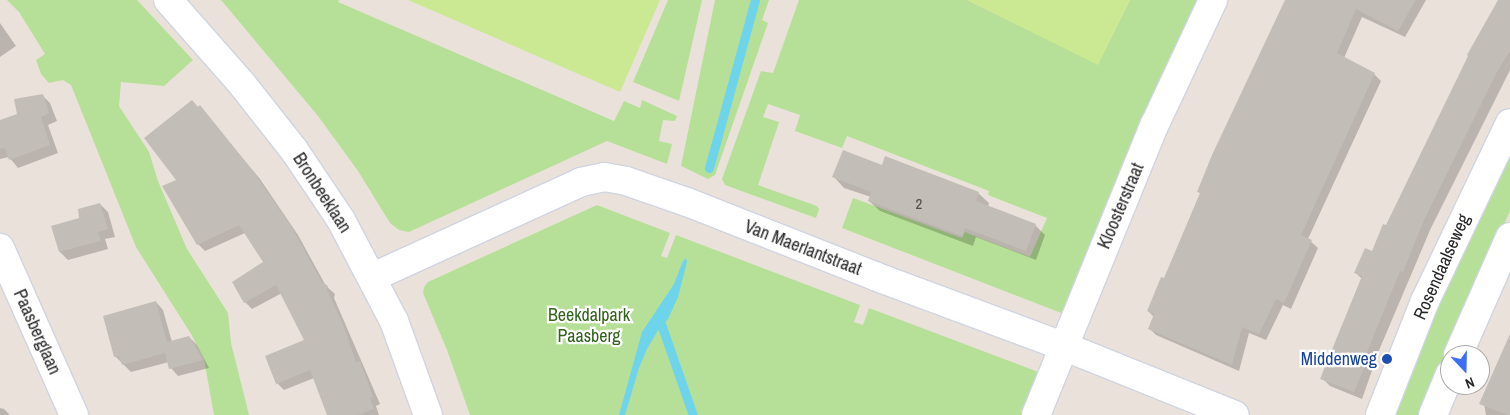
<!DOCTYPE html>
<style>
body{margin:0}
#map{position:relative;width:1510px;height:415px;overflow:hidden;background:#eae2da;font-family:"Archivo Narrow",sans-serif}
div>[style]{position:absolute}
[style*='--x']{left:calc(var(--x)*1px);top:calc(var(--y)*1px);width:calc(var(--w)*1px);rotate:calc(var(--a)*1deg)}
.green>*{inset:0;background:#b6e097}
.pitch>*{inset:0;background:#cbe893}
.water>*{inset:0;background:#6ed4eb}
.shadow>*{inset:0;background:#0003}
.stream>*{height:9px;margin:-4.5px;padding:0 4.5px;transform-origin:4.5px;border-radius:4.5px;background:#6ed4eb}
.building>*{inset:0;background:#c2bdb6}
.roads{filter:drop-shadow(1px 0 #cfd4e1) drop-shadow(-1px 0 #cfd4e1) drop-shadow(0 1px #cfd4e1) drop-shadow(0 -1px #cfd4e1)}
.minor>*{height:28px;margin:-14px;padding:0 14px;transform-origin:14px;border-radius:14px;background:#fff}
.tertiary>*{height:28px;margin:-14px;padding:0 14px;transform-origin:14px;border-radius:14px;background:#fff}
.dots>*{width:14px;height:14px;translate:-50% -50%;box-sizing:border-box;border:2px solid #fff;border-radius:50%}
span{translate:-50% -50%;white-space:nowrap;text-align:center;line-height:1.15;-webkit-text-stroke:4.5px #fff;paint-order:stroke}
.number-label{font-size:15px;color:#4e4d4c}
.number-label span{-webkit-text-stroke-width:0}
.street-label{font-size:18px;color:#282828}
.park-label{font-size:18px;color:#30631b}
.transit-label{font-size:18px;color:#164399}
.right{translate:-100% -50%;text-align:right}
.north{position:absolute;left:1440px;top:345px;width:50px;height:50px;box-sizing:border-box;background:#fff;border:1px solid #a9a9a9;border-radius:50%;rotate:159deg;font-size:14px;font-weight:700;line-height:20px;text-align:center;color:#282828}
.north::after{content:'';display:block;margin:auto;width:18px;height:22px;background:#3c6ef5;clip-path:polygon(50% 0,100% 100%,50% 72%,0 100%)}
</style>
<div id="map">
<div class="green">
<div style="clip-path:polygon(7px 0,137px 0,193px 60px,164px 86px,121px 82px,119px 106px,149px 152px,158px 181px,187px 249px,228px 313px,231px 343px,249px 415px,214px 415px,204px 359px,191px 334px,136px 247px,71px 85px,63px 80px,49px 83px,41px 74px,36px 60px,45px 54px,19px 12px)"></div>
<div style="clip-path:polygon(221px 0,339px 0,338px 2px,614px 121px,624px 101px,640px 108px,642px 100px,677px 116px,675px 121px,663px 120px,659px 141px,672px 144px,667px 164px,607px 141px,409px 232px,399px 230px,390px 223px,358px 171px,318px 116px)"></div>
<div style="clip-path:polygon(668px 0,702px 0,679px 101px,633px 82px)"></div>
<div style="clip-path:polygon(715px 0,769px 0,762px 20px,768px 23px,715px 175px,708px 179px,681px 166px)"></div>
<div style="clip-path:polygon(799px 0,967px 0,1098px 64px,1130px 0,1201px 0,1064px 314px,842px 228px,853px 198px,962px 238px,965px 232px,1030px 257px,1047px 218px,988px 195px,989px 191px,847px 136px,842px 148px,795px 131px,800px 115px,768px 104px,763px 117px,779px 122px,758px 185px,817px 206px,819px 209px,816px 218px,725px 185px,722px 179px,761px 71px,773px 73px)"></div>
<div style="clip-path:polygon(1506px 156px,1510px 158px,1510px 211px,1460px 322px,1421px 415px,1391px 415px,1435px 304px)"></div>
<div style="clip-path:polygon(597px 205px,670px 233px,661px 256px,667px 258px,676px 235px,860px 305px,854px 322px,863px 325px,869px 308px,1041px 373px,1024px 415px,470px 415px,447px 350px,423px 293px,424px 287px,428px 282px)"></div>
</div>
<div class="pitch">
<div style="clip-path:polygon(408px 0,660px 0,620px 92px)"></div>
<div style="clip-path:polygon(967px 0,1130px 0,1098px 65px)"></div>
</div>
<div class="water">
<div style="clip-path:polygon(686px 258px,687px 262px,678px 297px,668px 319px,657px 332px,647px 349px,639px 368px,625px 415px,619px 415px,642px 332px,674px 284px,683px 261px)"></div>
</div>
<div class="shadow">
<div style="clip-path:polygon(1286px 0,1426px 0,1405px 37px,1362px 17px,1344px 58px,1374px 74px,1381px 81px,1308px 239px,1318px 248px,1291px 309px,1283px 305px,1266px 340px,1249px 333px,1239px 371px,1156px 335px,1150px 329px,1154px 317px,1148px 311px,1164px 280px)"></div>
<div style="clip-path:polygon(1499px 0,1510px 0,1510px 70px,1431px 228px,1380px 348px,1362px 399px,1330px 386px,1322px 378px,1362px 279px,1356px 273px,1373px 252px,1386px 227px)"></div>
<div style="clip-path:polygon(0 23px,16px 46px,0 57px)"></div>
<div style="clip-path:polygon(42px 95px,50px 103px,57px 121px,48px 125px,58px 153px,18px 168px,9px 157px,0 159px,0 128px)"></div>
<div style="clip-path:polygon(200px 107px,260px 179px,298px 235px,326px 286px,335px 294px,334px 298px,380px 404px,376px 406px,379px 415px,329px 415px,314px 378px,284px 390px,277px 383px,306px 341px,282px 293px,252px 309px,245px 302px,265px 263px,245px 233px,205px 251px,198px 244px,178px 181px)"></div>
<div style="clip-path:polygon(882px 166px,978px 193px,989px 203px,988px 207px,1035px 225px,1045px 235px,1036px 260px,976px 237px,973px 246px,880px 211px,869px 201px,871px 197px,844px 188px,834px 177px)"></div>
<div style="clip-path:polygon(100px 204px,108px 212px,115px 237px,105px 239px,108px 249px,68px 260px,60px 252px,53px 226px,80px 219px)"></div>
<div style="clip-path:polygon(156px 302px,163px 310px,172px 342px,189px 337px,197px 345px,209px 368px,178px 376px,171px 368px,169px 362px,131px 372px,115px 356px)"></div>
<div style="clip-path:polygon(1510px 346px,1510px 415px,1486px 415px,1483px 398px)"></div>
<div style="clip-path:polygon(0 408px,4px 409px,10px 415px,0 415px)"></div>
</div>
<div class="stream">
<div style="--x:709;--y:168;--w:174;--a:-74.7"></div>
<div style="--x:660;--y:321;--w:100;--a:70.7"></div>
</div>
<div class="building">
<div style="clip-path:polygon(1285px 0,1416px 0,1398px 31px,1356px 9px,1337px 53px,1375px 73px,1301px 235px,1312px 240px,1284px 303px,1276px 299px,1259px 334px,1242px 327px,1232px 365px,1148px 329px,1154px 314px,1147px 311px,1161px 277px,1164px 278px,1200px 193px,1197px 192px,1212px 155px)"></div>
<div style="clip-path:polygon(1498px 0,1510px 0,1510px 51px,1497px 72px,1424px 220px,1403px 272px,1400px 271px,1365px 357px,1368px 358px,1354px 392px,1320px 379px,1362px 276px,1354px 273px,1365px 248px,1372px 251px,1383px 224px,1386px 225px,1468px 56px,1467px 55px)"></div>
<div style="clip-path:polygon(43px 94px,49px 113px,41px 117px,50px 145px,9px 160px,5px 148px,0 149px,0 120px,17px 114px,14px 99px)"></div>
<div style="clip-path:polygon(192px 100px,198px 107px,200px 105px,253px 171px,291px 226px,322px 282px,328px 286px,327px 290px,342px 322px,356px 362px,360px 361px,373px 397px,370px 398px,374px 409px,358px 415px,327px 415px,310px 370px,276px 384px,265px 356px,304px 340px,276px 285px,244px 303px,232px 282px,263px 262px,239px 225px,197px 245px,162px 186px,176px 180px,144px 138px)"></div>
<div style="clip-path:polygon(843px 150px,882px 165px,885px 156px,979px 192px,976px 201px,1036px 224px,1026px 251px,965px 228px,962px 236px,868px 201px,871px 192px,832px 177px)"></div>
<div style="clip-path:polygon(100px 203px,108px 229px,98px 232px,101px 241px,59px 252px,51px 226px,79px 218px,78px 209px)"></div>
<div style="clip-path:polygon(156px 301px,167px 342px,189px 336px,203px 360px,169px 369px,165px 353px,122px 365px,119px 356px,114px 357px,103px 316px)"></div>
<div style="clip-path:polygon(1510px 334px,1510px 415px,1508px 415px,1479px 404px)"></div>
</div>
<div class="roads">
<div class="minor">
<div style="--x:0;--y:248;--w:183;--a:66.1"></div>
<div style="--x:373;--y:277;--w:229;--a:-24.5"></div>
<div style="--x:581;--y:182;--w:24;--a:-12"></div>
<div style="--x:604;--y:177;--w:22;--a:10"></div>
<div style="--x:626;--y:181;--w:65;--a:19"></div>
<div style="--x:687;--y:202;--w:204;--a:21.5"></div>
<div style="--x:877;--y:277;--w:198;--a:20.4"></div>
<div style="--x:1063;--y:346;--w:185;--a:21.9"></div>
<div style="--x:1036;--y:415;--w:314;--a:-67.8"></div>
<div style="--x:1155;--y:124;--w:137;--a:-64.9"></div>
</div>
<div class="tertiary">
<div style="--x:168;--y:0;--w:112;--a:48.6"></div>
<div style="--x:242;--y:84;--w:84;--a:51.8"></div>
<div style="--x:294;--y:150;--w:84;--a:56.1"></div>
<div style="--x:341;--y:220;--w:114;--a:62.3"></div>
<div style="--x:394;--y:321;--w:100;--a:70.1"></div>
<div style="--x:1458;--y:355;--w:129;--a:-66.2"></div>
<div style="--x:1380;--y:415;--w:123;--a:-68.5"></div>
<div style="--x:1425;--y:301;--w:197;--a:-64.5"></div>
<div style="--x:1433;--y:415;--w:44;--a:-67.5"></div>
</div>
</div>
<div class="dots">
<div style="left:1387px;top:359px;background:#1a4fb4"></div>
</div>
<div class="number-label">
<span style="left:919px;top:204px">2</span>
</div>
<div class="street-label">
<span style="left:322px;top:193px;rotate:57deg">Bronbeeklaan</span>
<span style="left:1121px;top:206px;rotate:-67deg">Kloosterstraat</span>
<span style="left:803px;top:248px;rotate:21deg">Van Maerlantstraat</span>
<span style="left:1442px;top:267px;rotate:-66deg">Rosendaalseweg</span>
<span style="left:37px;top:332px;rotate:66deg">Paasberglaan</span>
</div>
<div class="park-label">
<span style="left:589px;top:326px">Beekdalpark<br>Paasberg</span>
</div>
<div class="transit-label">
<span class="right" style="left:1377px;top:359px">Middenweg</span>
</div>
<div class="north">N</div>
</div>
